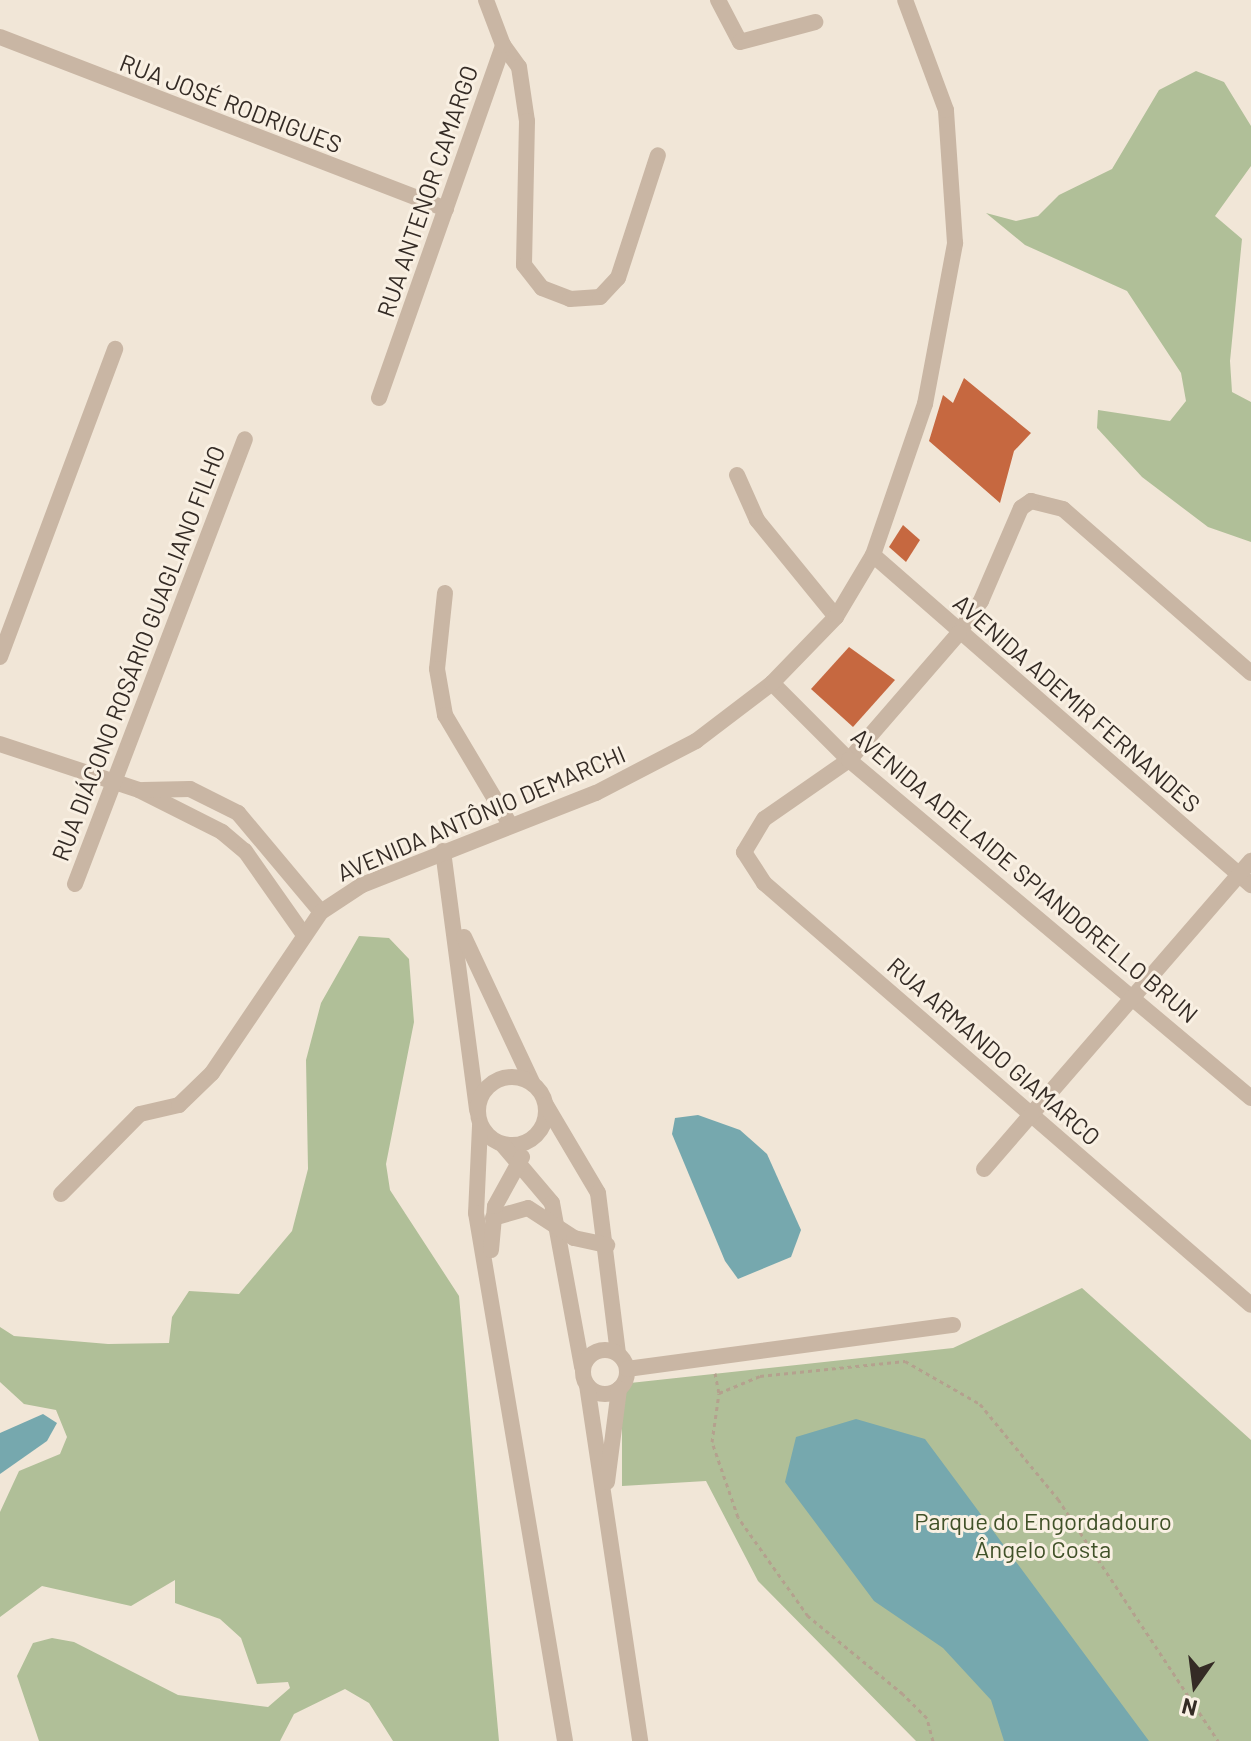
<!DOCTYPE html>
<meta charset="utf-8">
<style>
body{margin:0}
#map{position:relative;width:1251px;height:1741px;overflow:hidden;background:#f1e6d7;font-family:Barlow,sans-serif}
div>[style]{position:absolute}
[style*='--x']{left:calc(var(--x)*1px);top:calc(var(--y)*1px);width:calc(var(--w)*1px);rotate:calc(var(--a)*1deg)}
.green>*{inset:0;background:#b0bf98}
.water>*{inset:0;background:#76a8ae}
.building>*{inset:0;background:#c66840}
.path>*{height:3px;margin-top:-1.5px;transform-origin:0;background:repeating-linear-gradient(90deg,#b4a18e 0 4px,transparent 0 8px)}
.minor>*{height:16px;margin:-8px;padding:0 8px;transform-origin:8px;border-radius:8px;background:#c9b6a4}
.minor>.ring{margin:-8px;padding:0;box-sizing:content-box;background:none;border:16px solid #c9b6a4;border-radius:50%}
span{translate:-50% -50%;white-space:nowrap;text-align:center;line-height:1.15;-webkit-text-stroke:6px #f9f0e3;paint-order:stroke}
.street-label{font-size:24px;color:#342b25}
.park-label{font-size:24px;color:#415229}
.north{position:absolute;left:1155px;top:1645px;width:80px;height:80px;-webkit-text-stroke:6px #f9f0e3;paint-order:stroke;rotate:194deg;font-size:22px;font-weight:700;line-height:32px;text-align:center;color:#342b25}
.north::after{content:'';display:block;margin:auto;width:28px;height:36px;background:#342b25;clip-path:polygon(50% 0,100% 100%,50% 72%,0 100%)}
</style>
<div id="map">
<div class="green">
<div style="clip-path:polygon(1196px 71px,1224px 82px,1251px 126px,1251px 166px,1215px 216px,1242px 239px,1230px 361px,1232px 392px,1251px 402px,1251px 542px,1208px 527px,1142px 477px,1097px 428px,1098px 410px,1170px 421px,1186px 401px,1181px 373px,1127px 291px,1025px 245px,986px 213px,1016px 221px,1038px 216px,1059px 195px,1112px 169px,1159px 90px)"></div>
<div style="clip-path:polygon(359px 936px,389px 938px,409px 959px,414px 1022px,386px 1164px,390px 1190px,459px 1296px,499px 1741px,393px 1741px,369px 1703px,345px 1689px,294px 1714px,280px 1741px,39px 1741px,17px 1676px,33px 1643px,52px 1638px,74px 1642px,178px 1695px,268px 1707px,290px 1688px,288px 1682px,257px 1684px,241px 1638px,220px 1619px,175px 1603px,175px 1580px,131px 1606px,42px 1586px,0 1617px,0 1512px,19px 1471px,60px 1454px,67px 1437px,56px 1410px,24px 1404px,0 1382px,0 1327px,14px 1336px,108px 1344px,169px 1343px,172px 1317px,189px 1291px,239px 1294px,292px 1231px,308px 1169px,306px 1060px,321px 1003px)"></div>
<div style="clip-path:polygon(1082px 1288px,1251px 1440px,1251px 1741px,916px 1741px,758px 1581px,706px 1481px,622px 1486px,622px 1399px,630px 1383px,953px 1348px)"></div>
</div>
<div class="water">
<div style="clip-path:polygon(698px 1115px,740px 1130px,767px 1154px,801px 1230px,791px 1257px,738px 1279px,725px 1261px,672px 1134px,675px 1118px)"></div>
<div style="clip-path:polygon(43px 1414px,57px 1423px,47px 1441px,0 1474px,0 1433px)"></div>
<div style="clip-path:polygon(856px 1419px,925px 1439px,1149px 1741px,1004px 1741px,991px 1700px,943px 1648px,874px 1601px,785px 1482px,796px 1437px)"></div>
</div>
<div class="building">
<div style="clip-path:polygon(964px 378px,1031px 433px,1014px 451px,1000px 503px,929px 441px,943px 395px,953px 403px)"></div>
<div style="clip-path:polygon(903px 525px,920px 540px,906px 562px,889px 547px)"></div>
<div style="clip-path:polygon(849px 647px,895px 680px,853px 727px,811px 689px)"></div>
</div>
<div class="path">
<div style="--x:715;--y:1373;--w:20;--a:79"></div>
<div style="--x:933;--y:1741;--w:24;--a:-105"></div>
<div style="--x:927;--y:1718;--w:34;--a:-135"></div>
<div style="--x:903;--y:1694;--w:123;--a:-140.6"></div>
<div style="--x:808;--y:1616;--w:121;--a:-125.3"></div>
<div style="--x:738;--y:1517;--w:79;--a:-109.1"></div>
<div style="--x:712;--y:1442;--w:49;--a:-81.9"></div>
<div style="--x:719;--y:1393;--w:44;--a:-22.5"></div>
<div style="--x:760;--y:1376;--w:146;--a:-5.9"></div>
<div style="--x:905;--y:1361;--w:86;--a:29.8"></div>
<div style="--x:980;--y:1404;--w:123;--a:50.6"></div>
<div style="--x:1058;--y:1499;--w:290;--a:56.5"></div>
</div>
<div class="minor">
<div style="--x:718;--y:0;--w:47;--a:62.4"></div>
<div style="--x:740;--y:42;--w:78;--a:-14.9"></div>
<div style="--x:0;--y:37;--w:478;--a:21.1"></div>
<div style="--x:503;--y:45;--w:27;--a:54"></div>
<div style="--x:519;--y:67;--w:55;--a:81.6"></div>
<div style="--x:527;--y:121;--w:144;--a:91.2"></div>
<div style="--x:524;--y:265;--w:29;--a:52"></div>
<div style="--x:542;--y:288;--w:30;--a:21"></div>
<div style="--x:570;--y:299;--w:30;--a:-4"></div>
<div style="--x:600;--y:297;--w:26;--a:-47"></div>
<div style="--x:618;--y:278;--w:129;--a:-72"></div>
<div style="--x:379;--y:398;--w:374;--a:-70.6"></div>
<div style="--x:503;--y:45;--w:48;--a:-110.7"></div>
<div style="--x:737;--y:475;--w:49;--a:66"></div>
<div style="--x:757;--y:520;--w:125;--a:50.8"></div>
<div style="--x:873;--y:555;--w:502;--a:41.12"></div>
<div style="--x:445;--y:593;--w:76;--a:96"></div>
<div style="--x:437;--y:669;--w:47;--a:80.1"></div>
<div style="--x:445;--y:715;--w:126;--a:59.3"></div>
<div style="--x:0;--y:657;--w:329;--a:-69.5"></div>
<div style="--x:1251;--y:673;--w:249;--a:-138.9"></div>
<div style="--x:1063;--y:509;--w:33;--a:-166"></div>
<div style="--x:1031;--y:501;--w:12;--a:145"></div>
<div style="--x:1021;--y:508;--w:101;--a:113.3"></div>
<div style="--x:981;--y:601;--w:39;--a:125"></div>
<div style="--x:959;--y:633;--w:168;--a:130.9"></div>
<div style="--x:849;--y:760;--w:103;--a:145.2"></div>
<div style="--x:764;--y:819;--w:39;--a:121"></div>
<div style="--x:744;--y:852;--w:37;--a:57"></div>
<div style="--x:764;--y:883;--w:644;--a:40.91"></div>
<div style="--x:772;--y:683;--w:109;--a:45"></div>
<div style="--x:849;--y:760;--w:525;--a:40.06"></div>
<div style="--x:0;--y:744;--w:146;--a:18.3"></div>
<div style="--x:139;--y:790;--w:93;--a:26.8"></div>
<div style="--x:222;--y:832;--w:30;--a:40"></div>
<div style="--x:245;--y:851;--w:103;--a:54.9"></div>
<div style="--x:143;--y:790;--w:47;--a:-1.2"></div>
<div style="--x:190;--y:789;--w:54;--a:26.6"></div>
<div style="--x:238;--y:813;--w:129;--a:50"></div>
<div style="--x:443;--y:851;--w:262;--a:82.5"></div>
<div style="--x:75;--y:884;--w:476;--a:-69.1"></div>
<div style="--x:464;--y:937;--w:162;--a:64.9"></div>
<div class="ring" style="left:478px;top:1077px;width:52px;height:52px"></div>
<div style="--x:546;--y:1105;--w:102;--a:59.4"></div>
<div style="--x:598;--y:1193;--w:161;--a:82.9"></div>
<div style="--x:480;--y:1126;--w:87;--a:92.6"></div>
<div style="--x:476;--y:1213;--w:535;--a:80.43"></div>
<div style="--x:502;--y:1144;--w:77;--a:49.7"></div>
<div style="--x:552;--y:1203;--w:167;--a:79.6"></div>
<div style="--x:984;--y:1169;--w:408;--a:-49.1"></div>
<div style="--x:61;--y:1194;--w:112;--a:-45.4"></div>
<div style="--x:140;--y:1114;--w:40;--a:-13"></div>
<div style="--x:179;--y:1105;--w:46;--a:-44.1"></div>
<div style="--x:212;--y:1073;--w:194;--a:-55.9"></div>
<div style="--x:321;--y:912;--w:49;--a:-33.4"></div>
<div style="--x:362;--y:885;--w:251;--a:-21.5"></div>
<div style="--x:596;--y:793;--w:113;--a:-27.5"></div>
<div style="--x:696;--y:741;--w:96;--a:-37.3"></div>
<div style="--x:772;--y:683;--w:92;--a:-45.9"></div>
<div style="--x:836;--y:617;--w:72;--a:-59.2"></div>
<div style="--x:873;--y:555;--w:160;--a:-71"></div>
<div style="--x:925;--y:404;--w:164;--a:-79.4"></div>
<div style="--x:955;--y:243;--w:133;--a:-93.9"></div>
<div style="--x:946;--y:110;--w:117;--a:-110.4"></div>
<div style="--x:493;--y:1218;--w:36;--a:-16"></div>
<div style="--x:528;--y:1208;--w:55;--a:33.1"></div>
<div style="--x:574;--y:1238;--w:34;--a:12"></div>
<div style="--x:491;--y:1250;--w:44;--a:-84.8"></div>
<div style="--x:495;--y:1206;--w:56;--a:-61.1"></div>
<div class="ring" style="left:583px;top:1350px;width:28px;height:28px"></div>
<div style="--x:627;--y:1369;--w:329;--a:-7.7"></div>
<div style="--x:587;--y:1385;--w:360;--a:81.5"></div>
<div style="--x:607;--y:1482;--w:94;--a:-82.6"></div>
</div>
<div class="street-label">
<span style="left:231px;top:103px;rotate:21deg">RUA JOSÉ RODRIGUES</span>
<span style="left:427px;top:191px;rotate:-71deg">RUA ANTENOR CAMARGO</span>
<span style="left:138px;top:653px;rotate:-69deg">RUA DIÁCONO ROSÁRIO GUAGLIANO FILHO</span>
<span style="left:1077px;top:703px;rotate:41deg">AVENIDA ADEMIR FERNANDES</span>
<span style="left:481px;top:813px;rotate:-23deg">AVENIDA ANTÔNIO DEMARCHI</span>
<span style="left:1025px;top:875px;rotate:40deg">AVENIDA ADELAIDE SPIANDORELLO BRUN</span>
<span style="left:994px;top:1051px;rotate:41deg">RUA ARMANDO GIAMARCO</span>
</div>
<div class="park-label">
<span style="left:1043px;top:1535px">Parque do Engordadouro<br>Ângelo Costa</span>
</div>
<div class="north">N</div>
</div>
